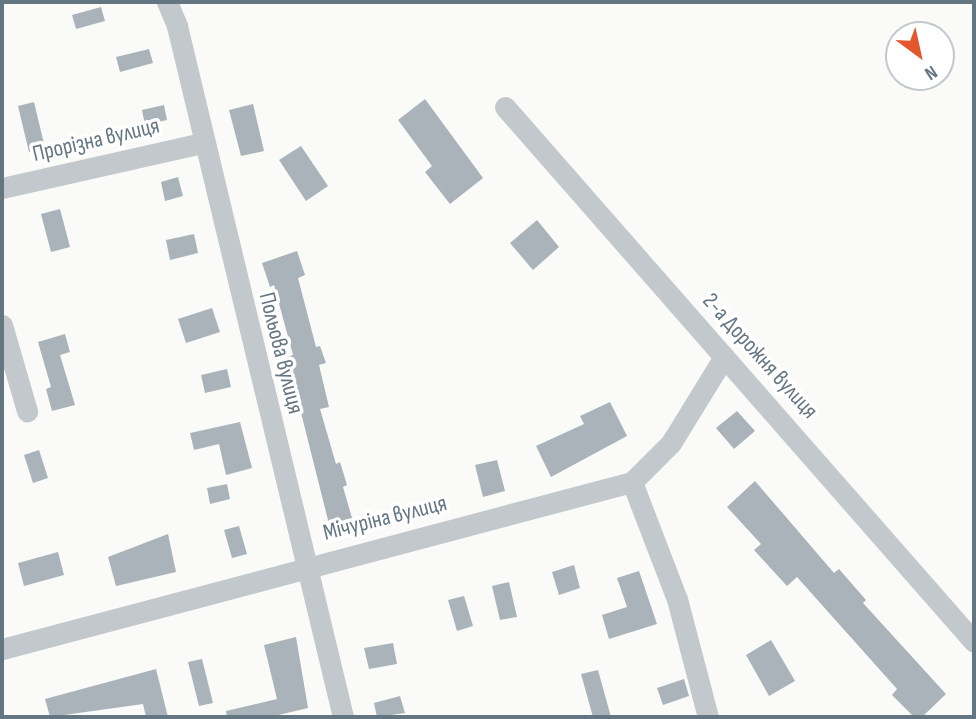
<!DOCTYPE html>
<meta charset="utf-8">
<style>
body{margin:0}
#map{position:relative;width:976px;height:719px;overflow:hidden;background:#fafaf8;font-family:"Sofia Sans Condensed",sans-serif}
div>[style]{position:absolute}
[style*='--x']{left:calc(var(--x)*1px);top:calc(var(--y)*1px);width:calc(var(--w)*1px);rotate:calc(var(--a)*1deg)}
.building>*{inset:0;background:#aab3b9}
.minor>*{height:21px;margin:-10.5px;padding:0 10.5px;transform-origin:10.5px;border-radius:10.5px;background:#c3c8cc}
span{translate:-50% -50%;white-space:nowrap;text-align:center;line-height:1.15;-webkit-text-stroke:7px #fff;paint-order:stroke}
.street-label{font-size:23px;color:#657683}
.frame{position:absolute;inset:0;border:4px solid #657683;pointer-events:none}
.north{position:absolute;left:885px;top:21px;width:70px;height:70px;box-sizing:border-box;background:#fff;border:2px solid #c1c8cd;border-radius:50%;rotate:147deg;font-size:19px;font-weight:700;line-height:28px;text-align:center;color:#657683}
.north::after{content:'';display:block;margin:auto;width:24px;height:32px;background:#e4572e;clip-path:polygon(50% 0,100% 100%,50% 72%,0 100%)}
</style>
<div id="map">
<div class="building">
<div style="clip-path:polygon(101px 7px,105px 21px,76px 29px,72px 15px)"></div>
<div style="clip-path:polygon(149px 49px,153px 63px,120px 72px,116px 57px)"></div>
<div style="clip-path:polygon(425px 99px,483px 178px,450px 204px,425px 172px,432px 166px,398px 120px)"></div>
<div style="clip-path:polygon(34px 102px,45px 148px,29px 152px,18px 106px)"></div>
<div style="clip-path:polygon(253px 104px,264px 151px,241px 156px,229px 110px)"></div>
<div style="clip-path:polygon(164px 105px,167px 120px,145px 125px,142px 110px)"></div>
<div style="clip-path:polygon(301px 146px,328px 186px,306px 201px,279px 160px)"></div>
<div style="clip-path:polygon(178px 177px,183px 196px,165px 201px,161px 182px)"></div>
<div style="clip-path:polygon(60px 209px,70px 247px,51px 252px,41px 214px)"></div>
<div style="clip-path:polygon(537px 220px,559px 247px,533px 270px,510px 243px)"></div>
<div style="clip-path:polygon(194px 234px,198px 253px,170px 260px,166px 240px)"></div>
<div style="clip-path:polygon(297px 251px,305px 275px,298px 278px,316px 347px,320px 346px,326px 363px,319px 365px,329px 407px,320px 409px,336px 464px,340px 462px,347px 485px,343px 487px,354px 525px,331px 532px,287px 357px,293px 355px,274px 285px,270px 287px,262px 263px)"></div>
<div style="clip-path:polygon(212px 308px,220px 332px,186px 343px,178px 319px)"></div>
<div style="clip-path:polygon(65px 334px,70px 352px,60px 355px,75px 405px,52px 411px,46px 389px,51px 387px,38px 342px)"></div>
<div style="clip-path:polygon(227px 369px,231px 387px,205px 393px,201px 375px)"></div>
<div style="clip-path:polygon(610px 402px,627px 436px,551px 477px,536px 446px,584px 424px,580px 416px)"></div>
<div style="clip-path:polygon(737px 411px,755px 431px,734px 449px,716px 428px)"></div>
<div style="clip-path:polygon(240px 422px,252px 468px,226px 475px,219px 444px,194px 450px,190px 433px)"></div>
<div style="clip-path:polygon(39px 450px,48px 478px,33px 483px,24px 455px)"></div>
<div style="clip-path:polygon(497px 460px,505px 491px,483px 497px,475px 465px)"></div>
<div style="clip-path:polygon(755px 481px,834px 573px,839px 569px,866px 600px,863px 603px,946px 694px,922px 717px,914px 717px,892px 695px,897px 689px,797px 577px,787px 586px,754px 550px,761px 544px,727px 507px)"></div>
<div style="clip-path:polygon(227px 484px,230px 499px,210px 504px,207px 488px)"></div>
<div style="clip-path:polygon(239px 526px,247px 554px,232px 558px,224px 530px)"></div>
<div style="clip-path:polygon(168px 534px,176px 572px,116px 586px,108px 557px)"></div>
<div style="clip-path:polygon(58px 552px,64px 575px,24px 586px,18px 563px)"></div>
<div style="clip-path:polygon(574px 565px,580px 588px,559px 595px,552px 572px)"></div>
<div style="clip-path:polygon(639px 571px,657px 624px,609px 639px,602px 615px,627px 607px,617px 578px)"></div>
<div style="clip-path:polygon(509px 582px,517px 617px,500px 620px,492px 586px)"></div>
<div style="clip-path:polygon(464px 596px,473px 626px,457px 631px,448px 600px)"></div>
<div style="clip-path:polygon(296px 637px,308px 708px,270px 717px,227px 717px,226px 711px,277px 699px,264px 645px)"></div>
<div style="clip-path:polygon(771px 640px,795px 681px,769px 696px,746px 655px)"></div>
<div style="clip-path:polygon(393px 643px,397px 664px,369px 669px,364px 648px)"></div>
<div style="clip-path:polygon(202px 659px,213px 703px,199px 706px,188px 662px)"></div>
<div style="clip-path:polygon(156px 669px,168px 717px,146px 717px,143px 704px,50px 717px,45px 699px)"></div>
<div style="clip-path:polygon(598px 670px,611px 717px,593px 717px,581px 674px)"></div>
<div style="clip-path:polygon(684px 679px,689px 696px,663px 705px,657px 688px)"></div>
<div style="clip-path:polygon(400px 696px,405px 713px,377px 717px,374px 703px)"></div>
</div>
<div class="minor">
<div style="--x:167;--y:2;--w:26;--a:67"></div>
<div style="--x:177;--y:26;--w:711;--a:76.49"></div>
<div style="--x:505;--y:107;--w:711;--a:48.76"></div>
<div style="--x:2;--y:188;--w:205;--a:-12.7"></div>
<div style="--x:2;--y:325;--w:90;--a:73.8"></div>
<div style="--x:632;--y:482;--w:125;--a:69"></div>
<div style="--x:677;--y:599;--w:122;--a:75.3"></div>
<div style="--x:2;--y:649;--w:652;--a:-14.85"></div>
<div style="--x:632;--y:482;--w:55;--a:-45"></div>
<div style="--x:671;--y:443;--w:101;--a:-58.4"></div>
</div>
<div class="street-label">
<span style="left:96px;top:140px;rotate:-13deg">Прорізна вулиця</span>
<span style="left:281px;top:353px;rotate:76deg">Польова вулиця</span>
<span style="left:760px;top:356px;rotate:48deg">2-а Дорожня вулиця</span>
<span style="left:385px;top:518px;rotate:-14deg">Мічуріна вулиця</span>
</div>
<div class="frame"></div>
<div class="north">N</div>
</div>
